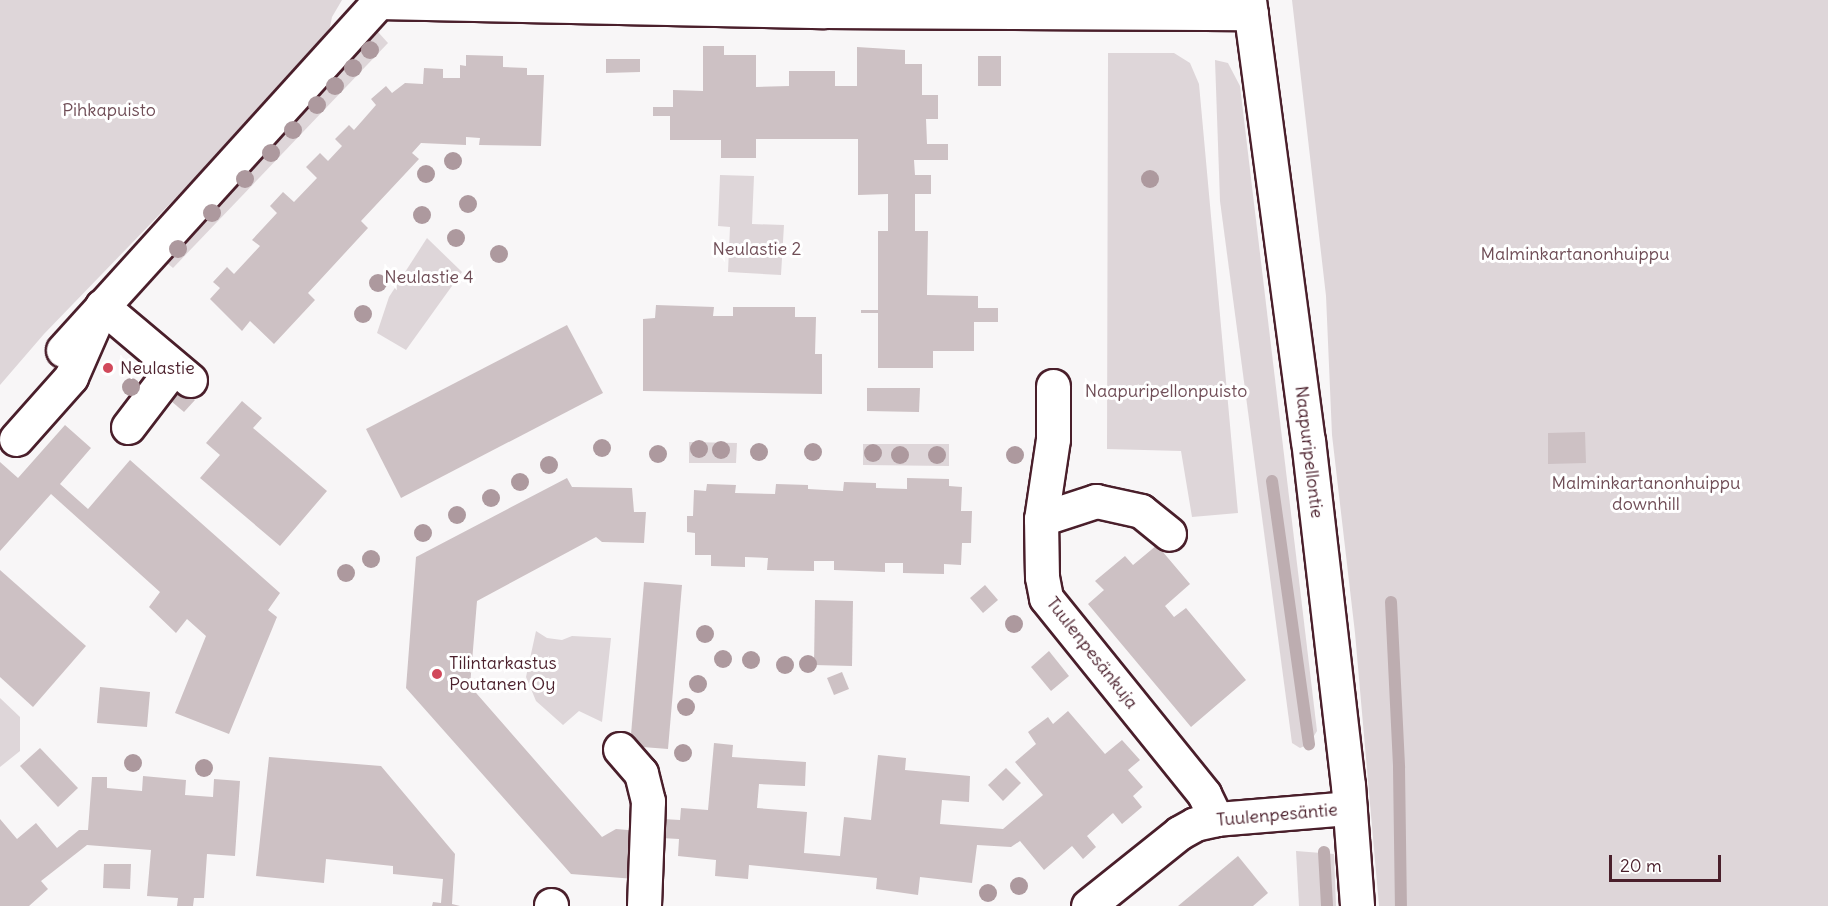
<!DOCTYPE html>
<meta charset="utf-8">
<style>
body{margin:0}
#map{position:relative;width:1828px;height:906px;overflow:hidden;background:#f8f6f7;font-family:Delius,sans-serif}
div>[style]{position:absolute}
[style*='--x']{left:calc(var(--x)*1px);top:calc(var(--y)*1px);width:calc(var(--w)*1px);rotate:calc(var(--a)*1deg)}
.green>*{inset:0;background:#ded6d9}
.stream>*{height:12px;margin:-6px;padding:0 6px;transform-origin:6px;border-radius:6px;background:#bdadb0}
.building>*{inset:0;background:#cdc1c4}
.roads{filter:drop-shadow(2px 0 #4a1f2b) drop-shadow(-2px 0 #4a1f2b) drop-shadow(0 2px #4a1f2b) drop-shadow(0 -2px #4a1f2b)}
.minor>*{height:33px;margin:-16.5px;padding:0 16.5px;transform-origin:16.5px;border-radius:16.5px;background:#fff}
.trees>*{width:18px;height:18px;margin:-9px;border-radius:50%;background:#ad999e}
.dots>*{width:16px;height:16px;translate:-50% -50%;box-sizing:border-box;border:3px solid #fff;border-radius:50%}
span{translate:-50% -50%;white-space:nowrap;text-align:center;line-height:1.15;-webkit-text-stroke:6px #fff;paint-order:stroke}
.park-label{font-size:18px;color:#6f4d56}
.poi-label{font-size:18px;color:#4a1f2b}
.left{translate:0 -50%;text-align:left}
.street-label{font-size:18px;color:#4a1f2b}
.scale{position:absolute;left:1609px;top:855px;width:112px;height:27px;box-sizing:border-box;border:3px solid #4a1f2b;border-top:0;padding-left:8px;font-size:18px;line-height:21px;white-space:nowrap;color:#4a1f2b;-webkit-text-stroke:4px #fff;paint-order:stroke}
</style>
<div id="map">
<div class="green">
<div style="clip-path:polygon(0 0,342px 0,332px 17px,329px 32px,305px 64px,44px 334px,0 385px)"></div>
<div style="clip-path:polygon(1292px 0,1828px 0,1828px 906px,1379px 906px,1355px 633px,1332px 435px,1326px 296px)"></div>
<div style="clip-path:polygon(378px 32px,388px 43px,173px 268px,160px 257px)"></div>
<div style="clip-path:polygon(1108px 53px,1174px 53px,1190px 63px,1199px 84px,1238px 513px,1192px 517px,1181px 451px,1107px 449px)"></div>
<div style="clip-path:polygon(1215px 60px,1228px 63px,1240px 86px,1317px 731px,1309px 744px,1300px 748px,1292px 743px,1220px 201px)"></div>
<div style="clip-path:polygon(720px 175px,754px 176px,752px 224px,784px 225px,781px 275px,728px 272px,730px 227px,718px 226px)"></div>
<div style="clip-path:polygon(427px 238px,462px 272px,406px 350px,377px 333px,389px 297px)"></div>
<div style="clip-path:polygon(689px 442px,737px 443px,736px 463px,689px 463px)"></div>
<div style="clip-path:polygon(863px 444px,949px 444px,949px 466px,863px 465px)"></div>
<div style="clip-path:polygon(536px 631px,547px 638px,562px 640px,572px 636px,611px 638px,602px 722px,579px 711px,563px 725px,536px 701px,526px 677px)"></div>
<div style="clip-path:polygon(0 698px,20px 717px,20px 751px,0 767px)"></div>
<div style="clip-path:polygon(1296px 851px,1334px 854px,1336px 906px,1299px 906px)"></div>
</div>
<div class="stream">
<div style="--x:1272;--y:481;--w:266;--a:82"></div>
<div style="--x:1391;--y:602;--w:166;--a:87.2"></div>
<div style="--x:1399;--y:768;--w:138;--a:89.2"></div>
<div style="--x:1324;--y:852;--w:54;--a:86.8"></div>
</div>
<div class="building">
<div style="clip-path:polygon(703px 46px,724px 46px,724px 55px,756px 55px,756px 87px,789px 86px,789px 71px,835px 71px,835px 86px,857px 86px,857px 47px,905px 50px,905px 64px,922px 64px,922px 95px,938px 95px,938px 119px,926px 119px,927px 144px,948px 144px,948px 160px,914px 160px,915px 175px,931px 175px,931px 194px,915px 194px,915px 231px,928px 231px,927px 295px,978px 296px,978px 308px,998px 308px,998px 322px,974px 322px,974px 351px,933px 351px,933px 368px,878px 368px,878px 313px,861px 313px,861px 310px,878px 310px,878px 231px,888px 231px,888px 194px,858px 195px,858px 139px,756px 139px,756px 158px,721px 158px,721px 140px,670px 140px,670px 116px,653px 116px,653px 107px,673px 107px,673px 90px,703px 91px)"></div>
<div style="clip-path:polygon(466px 55px,503px 56px,503px 67px,527px 68px,527px 75px,544px 75px,541px 146px,479px 145px,480px 138px,466px 137px,466px 145px,421px 143px,412px 153px,419px 159px,361px 221px,368px 228px,308px 293px,315px 300px,274px 344px,250px 321px,242px 331px,210px 299px,220px 288px,213px 282px,227px 267px,234px 274px,260px 246px,252px 240px,277px 213px,270px 206px,283px 192px,294px 202px,317px 178px,306px 167px,320px 153px,328px 161px,342px 146px,335px 139px,349px 125px,354px 130px,362px 121px,376px 105px,371px 99px,386px 86px,392px 93px,405px 83px,423px 84px,424px 68px,443px 69px,443px 78px,460px 78px,460px 65px,466px 66px)"></div>
<div style="clip-path:polygon(978px 56px,1001px 56px,1001px 86px,978px 86px)"></div>
<div style="clip-path:polygon(606px 59px,640px 59px,640px 72px,606px 73px)"></div>
<div style="clip-path:polygon(656px 305px,714px 307px,713px 316px,733px 316px,733px 307px,795px 307px,795px 317px,816px 317px,815px 354px,822px 354px,822px 394px,643px 391px,643px 319px,655px 318px)"></div>
<div style="clip-path:polygon(567px 325px,603px 393px,401px 498px,366px 429px)"></div>
<div style="clip-path:polygon(867px 388px,920px 388px,919px 412px,867px 411px)"></div>
<div style="clip-path:polygon(182px 389px,195px 400px,184px 412px,171px 401px)"></div>
<div style="clip-path:polygon(242px 401px,262px 418px,253px 428px,327px 491px,280px 546px,200px 478px,220px 455px,206px 443px)"></div>
<div style="clip-path:polygon(65px 425px,91px 448px,60px 484px,88px 509px,130px 460px,280px 593px,268px 610px,277px 617px,229px 734px,175px 713px,206px 636px,187px 619px,176px 633px,149px 607px,160px 592px,51px 494px,0 551px,0 462px,18px 478px)"></div>
<div style="clip-path:polygon(1585px 432px,1586px 463px,1548px 464px,1548px 433px)"></div>
<div style="clip-path:polygon(567px 478px,572px 487px,632px 488px,634px 512px,646px 512px,644px 543px,602px 542px,596px 537px,477px 601px,470px 686px,602px 837px,616px 829px,639px 831px,635px 879px,571px 874px,406px 688px,416px 557px)"></div>
<div style="clip-path:polygon(907px 478px,949px 479px,949px 486px,962px 487px,961px 511px,972px 511px,971px 543px,962px 543px,961px 565px,944px 564px,944px 574px,903px 573px,903px 563px,885px 563px,885px 572px,834px 570px,834px 561px,814px 561px,814px 571px,767px 570px,768px 558px,745px 557px,745px 567px,711px 566px,711px 555px,695px 555px,695px 533px,687px 532px,687px 516px,693px 516px,694px 490px,706px 491px,707px 484px,736px 485px,735px 493px,775px 494px,776px 484px,808px 485px,808px 489px,843px 491px,844px 482px,876px 483px,876px 488px,907px 489px)"></div>
<div style="clip-path:polygon(1157px 545px,1190px 584px,1165px 606px,1174px 617px,1186px 608px,1246px 680px,1191px 727px,1088px 604px,1104px 590px,1095px 581px,1125px 556px,1133px 565px)"></div>
<div style="clip-path:polygon(0 570px,86px 646px,33px 707px,0 677px)"></div>
<div style="clip-path:polygon(644px 582px,682px 585px,668px 749px,630px 746px)"></div>
<div style="clip-path:polygon(985px 585px,998px 600px,983px 613px,970px 598px)"></div>
<div style="clip-path:polygon(815px 600px,853px 601px,852px 666px,814px 665px)"></div>
<div style="clip-path:polygon(1049px 651px,1069px 676px,1051px 691px,1031px 667px)"></div>
<div style="clip-path:polygon(842px 672px,849px 689px,834px 695px,827px 678px)"></div>
<div style="clip-path:polygon(100px 687px,150px 692px,147px 727px,97px 723px)"></div>
<div style="clip-path:polygon(1068px 711px,1105px 754px,1122px 740px,1140px 760px,1128px 770px,1143px 787px,1133px 796px,1142px 807px,1122px 824px,1113px 813px,1087px 836px,1096px 847px,1083px 859px,1072px 846px,1044px 870px,1020px 841px,1011px 847px,977px 845px,972px 883px,920px 877px,918px 895px,876px 889px,877px 878px,749px 865px,748px 879px,715px 876px,716px 860px,678px 856px,679px 839px,661px 838px,663px 819px,680px 820px,681px 808px,708px 810px,714px 743px,733px 745px,732px 757px,806px 762px,805px 786px,759px 784px,757px 808px,807px 812px,804px 853px,840px 856px,844px 817px,871px 820px,878px 755px,906px 758px,905px 770px,970px 776px,969px 802px,942px 800px,940px 824px,1003px 829px,1043px 795px,1015px 762px,1036px 744px,1028px 732px,1048px 717px,1053px 724px)"></div>
<div style="clip-path:polygon(40px 748px,78px 788px,58px 807px,20px 766px)"></div>
<div style="clip-path:polygon(269px 757px,381px 766px,455px 854px,452px 904px,460px 906px,432px 906px,433px 902px,441px 903px,443px 879px,393px 874px,393px 866px,326px 859px,324px 883px,256px 876px)"></div>
<div style="clip-path:polygon(1006px 768px,1021px 783px,1003px 801px,988px 785px)"></div>
<div style="clip-path:polygon(143px 776px,186px 780px,185px 795px,213px 797px,214px 779px,240px 781px,235px 856px,207px 854px,204px 898px,194px 898px,193px 906px,177px 906px,178px 898px,147px 896px,151px 850px,87px 845px,41px 881px,48px 889px,29px 906px,0 906px,0 819px,17px 839px,36px 823px,57px 848px,79px 830px,88px 830px,92px 777px,107px 777px,107px 788px,142px 791px)"></div>
<div style="clip-path:polygon(1238px 856px,1268px 893px,1253px 906px,1178px 906px)"></div>
<div style="clip-path:polygon(104px 864px,131px 864px,130px 889px,103px 888px)"></div>
</div>
<div class="roads">
<div class="minor">
<div style="--x:1249;--y:0;--w:444;--a:82.4"></div>
<div style="--x:1308;--y:440;--w:347;--a:83.4"></div>
<div style="--x:1348;--y:785;--w:121;--a:85.7"></div>
<div style="--x:63;--y:350;--w:469;--a:-47.8"></div>
<div style="--x:378;--y:2;--w:446;--a:1.2"></div>
<div style="--x:824;--y:11;--w:427;--a:0.3"></div>
<div style="--x:1053;--y:386;--w:53;--a:90"></div>
<div style="--x:1053;--y:439;--w:81;--a:98.5"></div>
<div style="--x:1041;--y:519;--w:58;--a:89"></div>
<div style="--x:1042;--y:577;--w:21;--a:79"></div>
<div style="--x:1046;--y:598;--w:252;--a:51.1"></div>
<div style="--x:1204;--y:794;--w:28;--a:64"></div>
<div style="--x:128;--y:427;--w:74;--a:-52.7"></div>
<div style="--x:16;--y:439;--w:83;--a:-48.4"></div>
<div style="--x:71;--y:377;--w:77;--a:-66.4"></div>
<div style="--x:102;--y:306;--w:115;--a:40.1"></div>
<div style="--x:1041;--y:519;--w:58;--a:-18.1"></div>
<div style="--x:1096;--y:501;--w:46;--a:12.5"></div>
<div style="--x:1141;--y:511;--w:36;--a:39"></div>
<div style="--x:620;--y:749;--w:32;--a:49"></div>
<div style="--x:641;--y:773;--w:29;--a:76"></div>
<div style="--x:648;--y:801;--w:105;--a:92.2"></div>
<div style="--x:551;--y:905;--w:1;--a:90"></div>
<div style="--x:1088;--y:906;--w:117;--a:-38.7"></div>
<div style="--x:1179;--y:833;--w:18;--a:-29"></div>
<div style="--x:1195;--y:824;--w:22;--a:-13"></div>
<div style="--x:1216;--y:819;--w:134;--a:-4.7"></div>
</div>
</div>
<div class="trees">
<div style="left:370px;top:50px"></div>
<div style="left:353px;top:68px"></div>
<div style="left:335px;top:86px"></div>
<div style="left:317px;top:105px"></div>
<div style="left:293px;top:130px"></div>
<div style="left:271px;top:153px"></div>
<div style="left:453px;top:161px"></div>
<div style="left:426px;top:174px"></div>
<div style="left:245px;top:179px"></div>
<div style="left:1150px;top:179px"></div>
<div style="left:468px;top:204px"></div>
<div style="left:212px;top:213px"></div>
<div style="left:422px;top:215px"></div>
<div style="left:456px;top:238px"></div>
<div style="left:178px;top:249px"></div>
<div style="left:499px;top:254px"></div>
<div style="left:378px;top:283px"></div>
<div style="left:363px;top:314px"></div>
<div style="left:131px;top:387px"></div>
<div style="left:602px;top:448px"></div>
<div style="left:699px;top:449px"></div>
<div style="left:721px;top:450px"></div>
<div style="left:759px;top:452px"></div>
<div style="left:813px;top:452px"></div>
<div style="left:873px;top:453px"></div>
<div style="left:658px;top:454px"></div>
<div style="left:900px;top:455px"></div>
<div style="left:937px;top:455px"></div>
<div style="left:1015px;top:455px"></div>
<div style="left:549px;top:465px"></div>
<div style="left:520px;top:482px"></div>
<div style="left:491px;top:498px"></div>
<div style="left:457px;top:515px"></div>
<div style="left:423px;top:533px"></div>
<div style="left:371px;top:559px"></div>
<div style="left:346px;top:573px"></div>
<div style="left:1014px;top:624px"></div>
<div style="left:705px;top:634px"></div>
<div style="left:723px;top:659px"></div>
<div style="left:751px;top:660px"></div>
<div style="left:808px;top:664px"></div>
<div style="left:785px;top:665px"></div>
<div style="left:698px;top:684px"></div>
<div style="left:686px;top:707px"></div>
<div style="left:683px;top:753px"></div>
<div style="left:133px;top:763px"></div>
<div style="left:204px;top:768px"></div>
<div style="left:1019px;top:886px"></div>
<div style="left:988px;top:893px"></div>
</div>
<div class="dots">
<div style="left:108px;top:368px;background:#d1495b"></div>
<div style="left:437px;top:674px;background:#d1495b"></div>
</div>
<div class="park-label">
<span style="left:109px;top:110px">Pihkapuisto</span>
<span style="left:757px;top:249px">Neulastie 2</span>
<span style="left:1575px;top:254px">Malminkartanonhuippu</span>
<span style="left:429px;top:277px">Neulastie 4</span>
<span style="left:1166px;top:391px">Naapuripellonpuisto</span>
<span style="left:1646px;top:494px">Malminkartanonhuippu<br>downhill</span>
</div>
<div class="poi-label">
<span class="left" style="left:120px;top:368px">Neulastie</span>
<span class="left" style="left:449px;top:674px">Tilintarkastus<br>Poutanen Oy</span>
</div>
<div class="street-label">
<span style="left:1309px;top:452px;rotate:83deg">Naapuripellontie</span>
<span style="left:1092px;top:653px;rotate:52deg">Tuulenpesänkuja</span>
<span style="left:1277px;top:815px;rotate:-5deg">Tuulenpesäntie</span>
</div>
<div class="scale">20 m</div>
</div>
